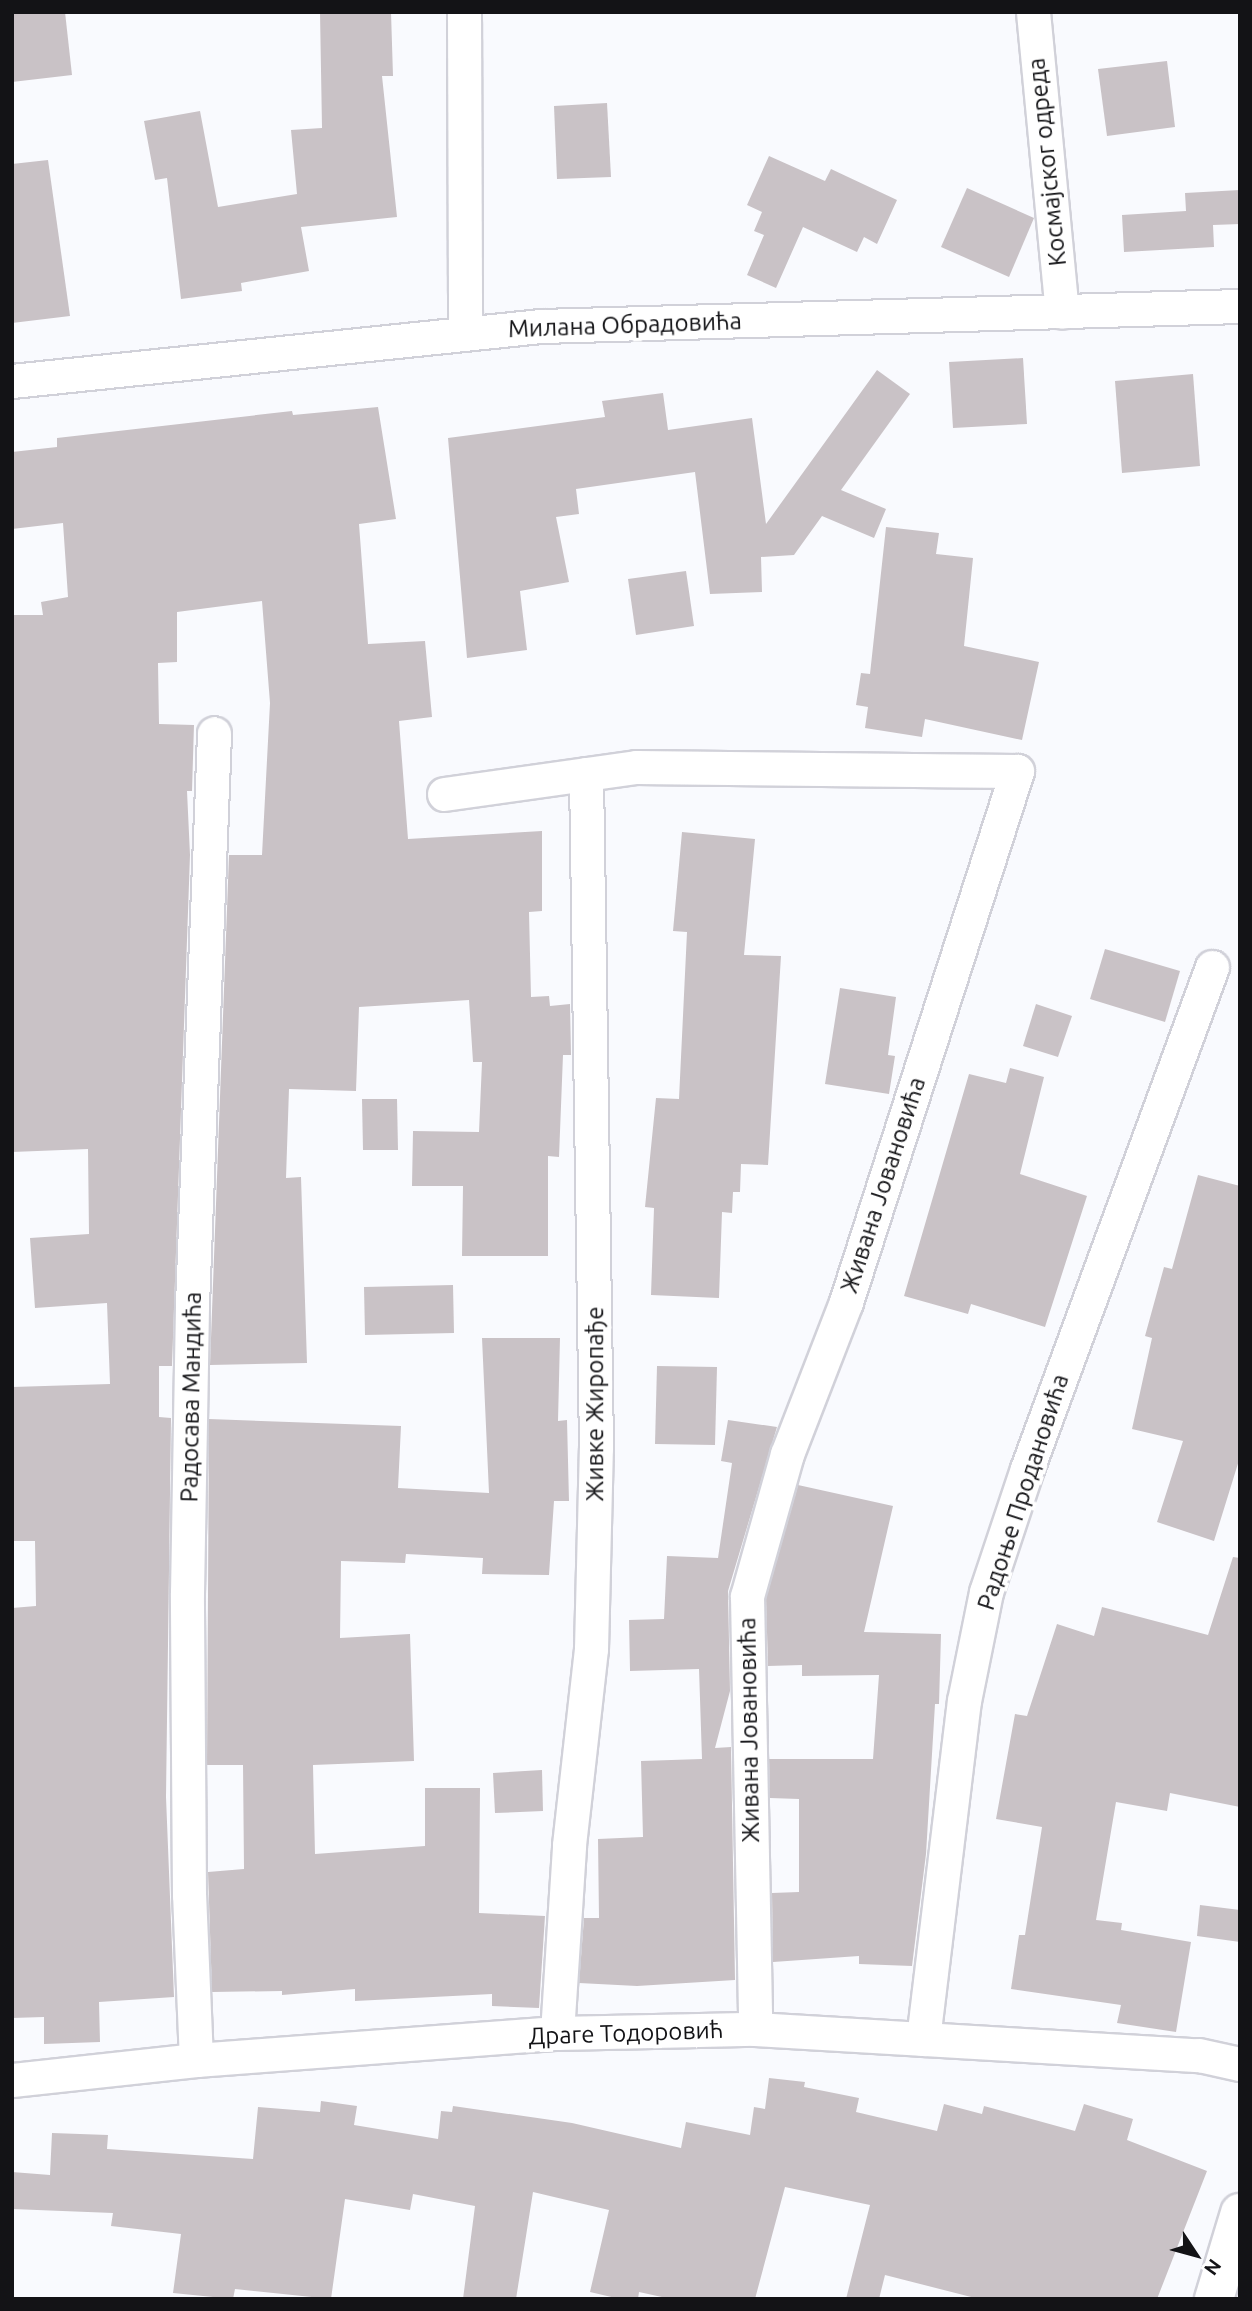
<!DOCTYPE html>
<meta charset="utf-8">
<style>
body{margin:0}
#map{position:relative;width:1252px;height:2311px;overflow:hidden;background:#f9fafe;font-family:Ubuntu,sans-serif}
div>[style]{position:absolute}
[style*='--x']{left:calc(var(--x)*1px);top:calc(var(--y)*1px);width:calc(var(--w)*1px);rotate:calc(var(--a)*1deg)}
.building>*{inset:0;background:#c9c2c6}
.roads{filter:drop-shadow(2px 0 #d1d1d9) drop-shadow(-2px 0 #d1d1d9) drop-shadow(0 2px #d1d1d9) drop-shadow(0 -2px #d1d1d9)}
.minor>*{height:33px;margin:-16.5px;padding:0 16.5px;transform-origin:16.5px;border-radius:16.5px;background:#fff}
.tertiary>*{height:38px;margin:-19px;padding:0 19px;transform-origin:19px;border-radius:19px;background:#fff}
span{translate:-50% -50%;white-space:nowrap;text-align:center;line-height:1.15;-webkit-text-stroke:7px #fff;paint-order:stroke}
.street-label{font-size:24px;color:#131316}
.frame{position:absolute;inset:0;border:14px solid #131316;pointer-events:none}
.north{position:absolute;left:1161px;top:2220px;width:70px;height:70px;-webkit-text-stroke:5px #fff;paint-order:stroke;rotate:126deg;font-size:19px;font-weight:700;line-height:28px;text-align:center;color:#131316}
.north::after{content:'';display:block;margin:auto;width:24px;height:32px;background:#131316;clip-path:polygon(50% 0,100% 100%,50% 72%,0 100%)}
</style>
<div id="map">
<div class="building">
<div style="clip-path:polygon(31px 12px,65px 12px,72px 75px,12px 82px,12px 14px)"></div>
<div style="clip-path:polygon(320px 12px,391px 12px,393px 76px,382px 76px,397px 217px,301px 227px,309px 271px,241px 283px,242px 291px,181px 299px,167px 178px,155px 180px,144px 121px,200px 111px,218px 207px,297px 194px,291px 130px,322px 128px)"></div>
<div style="clip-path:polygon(1167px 61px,1175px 127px,1107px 136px,1098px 69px)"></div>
<div style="clip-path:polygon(607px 103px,611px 177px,557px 179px,554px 106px)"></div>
<div style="clip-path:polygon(769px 156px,825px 181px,831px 169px,897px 200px,877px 244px,864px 237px,857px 252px,803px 227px,776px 288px,747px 275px,764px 235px,754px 231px,762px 212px,747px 205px)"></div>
<div style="clip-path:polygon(48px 160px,70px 316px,12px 323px,12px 164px)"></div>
<div style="clip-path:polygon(967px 188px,1034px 218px,1009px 277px,941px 247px)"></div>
<div style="clip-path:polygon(1240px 190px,1240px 224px,1213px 225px,1214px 247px,1124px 252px,1122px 215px,1186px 211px,1185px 193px)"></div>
<div style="clip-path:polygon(1023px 358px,1027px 424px,953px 428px,949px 362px)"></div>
<div style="clip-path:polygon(877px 370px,910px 394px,841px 490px,886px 509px,874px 538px,822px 516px,794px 555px,761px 557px,762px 592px,710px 594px,695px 472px,576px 489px,579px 514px,556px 517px,569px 582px,520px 591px,527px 650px,467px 658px,448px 438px,605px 417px,602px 401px,663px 393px,668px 430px,752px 418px,766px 524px)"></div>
<div style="clip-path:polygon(1193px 374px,1200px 466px,1122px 473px,1115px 381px)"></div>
<div style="clip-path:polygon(378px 407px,396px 519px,359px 524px,368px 644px,425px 641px,432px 717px,399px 721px,408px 839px,542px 831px,542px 911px,529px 912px,531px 997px,549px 996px,550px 1006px,570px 1004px,571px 1055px,563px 1055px,559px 1157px,548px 1156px,548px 1256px,462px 1256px,463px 1186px,412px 1186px,413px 1131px,479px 1132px,482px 1062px,473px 1062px,469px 1000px,359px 1007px,356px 1091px,289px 1089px,286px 1178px,301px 1177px,307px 1363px,210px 1365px,229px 855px,262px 855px,270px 703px,262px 601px,177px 612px,177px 662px,158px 663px,159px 724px,194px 725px,192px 791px,187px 791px,190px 855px,172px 1366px,159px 1366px,159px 1417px,171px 1418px,166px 1797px,174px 1997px,99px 2002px,100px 2042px,44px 2044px,44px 2017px,12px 2018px,12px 1608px,36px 1606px,35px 1541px,12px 1541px,12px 1387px,110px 1384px,107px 1303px,35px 1308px,30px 1238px,89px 1234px,88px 1149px,12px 1152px,12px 615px,43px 615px,41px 602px,68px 597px,63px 523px,12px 529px,12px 452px,57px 447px,57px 438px,292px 411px,293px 415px)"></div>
<div style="clip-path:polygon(886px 527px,939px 533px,936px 554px,973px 558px,964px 646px,1039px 662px,1022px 740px,925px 719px,922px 737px,865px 728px,868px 707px,856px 705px,861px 673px,870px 674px)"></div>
<div style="clip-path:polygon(686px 571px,694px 626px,636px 635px,628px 579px)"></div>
<div style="clip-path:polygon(682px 832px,755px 839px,744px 955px,781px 956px,768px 1165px,741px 1164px,740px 1192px,733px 1192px,732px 1213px,722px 1212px,719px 1298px,651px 1295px,654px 1208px,645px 1207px,656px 1098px,679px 1099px,687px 932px,673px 931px)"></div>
<div style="clip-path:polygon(1105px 949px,1180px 971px,1165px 1022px,1090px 999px)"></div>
<div style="clip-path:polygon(840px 988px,896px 997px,888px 1055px,895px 1056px,889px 1094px,825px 1084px)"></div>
<div style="clip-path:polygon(1036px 1004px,1072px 1016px,1058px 1057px,1023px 1046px)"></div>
<div style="clip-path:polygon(1010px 1068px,1044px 1077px,1020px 1174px,1087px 1196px,1045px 1327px,971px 1304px,968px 1314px,904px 1296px,969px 1074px,1006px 1083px)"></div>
<div style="clip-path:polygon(362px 1099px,397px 1099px,398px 1150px,363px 1150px)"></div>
<div style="clip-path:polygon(1198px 1175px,1240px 1186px,1240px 1457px,1214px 1541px,1157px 1522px,1183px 1441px,1132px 1429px,1152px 1338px,1145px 1336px,1164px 1267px,1172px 1269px)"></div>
<div style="clip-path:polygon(453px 1285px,454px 1333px,365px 1335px,364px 1287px)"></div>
<div style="clip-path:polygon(482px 1338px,560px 1338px,558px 1421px,567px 1420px,569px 1501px,554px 1501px,549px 1575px,482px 1574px,483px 1558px,406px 1554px,405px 1563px,341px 1561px,340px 1638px,410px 1634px,414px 1761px,313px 1765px,315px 1854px,425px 1846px,425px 1788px,480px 1788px,479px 1913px,545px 1916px,539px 2008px,492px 2006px,492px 1994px,355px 2001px,355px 1989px,282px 1995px,282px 1991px,212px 1992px,208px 1872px,244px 1869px,243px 1765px,207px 1765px,209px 1419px,401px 1426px,398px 1488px,489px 1493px)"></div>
<div style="clip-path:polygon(657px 1366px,717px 1367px,715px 1445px,655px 1444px)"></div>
<div style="clip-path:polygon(728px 1420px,777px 1427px,728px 1591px,730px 1691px,715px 1748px,731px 1747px,735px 1980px,637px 1986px,579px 1983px,584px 1918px,599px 1918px,598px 1839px,643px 1837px,641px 1761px,702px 1759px,699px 1669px,630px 1671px,629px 1620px,664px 1619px,667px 1556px,718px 1558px,732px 1463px,721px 1461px)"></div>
<div style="clip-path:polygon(798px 1485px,893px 1506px,864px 1632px,941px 1634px,939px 1704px,935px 1704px,926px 1854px,912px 1966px,859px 1964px,859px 1956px,773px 1962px,772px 1893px,799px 1892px,799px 1799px,770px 1798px,769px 1759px,873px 1759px,879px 1675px,802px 1676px,802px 1665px,768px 1666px,766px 1598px)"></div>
<div style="clip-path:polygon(1233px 1557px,1240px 1558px,1240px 1807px,1170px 1793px,1167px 1811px,1116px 1802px,1096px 1920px,1122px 1923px,1121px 1930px,1191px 1942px,1176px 2032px,1117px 2023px,1121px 2005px,1011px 1989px,1019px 1935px,1025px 1935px,1042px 1827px,996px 1819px,1015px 1714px,1027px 1716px,1057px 1624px,1094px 1636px,1102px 1607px,1208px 1635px)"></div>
<div style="clip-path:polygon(542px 1770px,543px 1811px,495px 1813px,493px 1773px)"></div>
<div style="clip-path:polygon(1200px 1905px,1240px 1910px,1240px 1942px,1197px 1936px)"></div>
<div style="clip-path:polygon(769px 2078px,805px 2082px,804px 2087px,859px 2098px,856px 2112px,937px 2131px,944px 2104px,982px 2114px,984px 2106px,1075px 2131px,1084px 2104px,1133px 2119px,1127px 2140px,1207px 2171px,1157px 2299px,979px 2299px,885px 2275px,879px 2299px,846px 2299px,870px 2205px,785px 2187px,755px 2299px,671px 2299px,639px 2292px,638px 2299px,620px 2299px,590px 2292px,609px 2210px,533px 2192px,516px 2299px,463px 2299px,475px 2206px,413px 2194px,410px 2210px,345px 2199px,331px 2299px,235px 2289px,233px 2299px,173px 2293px,181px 2234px,111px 2226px,113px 2213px,12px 2209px,12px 2172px,50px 2175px,52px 2133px,108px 2135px,107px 2149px,253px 2159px,258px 2107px,320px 2112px,321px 2101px,357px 2106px,354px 2125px,438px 2139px,441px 2111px,452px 2112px,453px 2106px,572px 2123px,681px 2148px,686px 2122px,750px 2135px,754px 2107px,765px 2109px)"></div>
</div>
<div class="roads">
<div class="minor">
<div style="--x:464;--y:12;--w:321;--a:89.8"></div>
<div style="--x:1033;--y:12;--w:301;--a:84.5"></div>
<div style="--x:12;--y:381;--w:532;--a:-5.94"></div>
<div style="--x:541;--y:326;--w:699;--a:-1.64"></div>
<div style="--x:444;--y:794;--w:194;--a:-8"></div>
<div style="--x:636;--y:767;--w:381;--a:0.6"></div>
<div style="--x:1017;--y:771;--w:558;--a:107.85"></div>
<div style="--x:846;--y:1302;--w:163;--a:111.2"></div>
<div style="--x:787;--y:1454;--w:148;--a:105.7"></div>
<div style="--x:747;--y:1596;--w:433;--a:88.9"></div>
<div style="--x:557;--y:2033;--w:188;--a:-86.3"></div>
<div style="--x:569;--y:1845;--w:197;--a:-83.6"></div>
<div style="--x:591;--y:1649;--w:201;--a:-88.6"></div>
<div style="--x:596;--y:1448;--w:674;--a:-90.85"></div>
<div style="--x:923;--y:2039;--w:340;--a:-83.1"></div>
<div style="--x:964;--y:1701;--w:111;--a:-78.6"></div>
<div style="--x:986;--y:1592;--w:130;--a:-71.6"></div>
<div style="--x:1027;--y:1469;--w:535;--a:-69.77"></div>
<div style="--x:196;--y:2060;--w:165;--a:-92.4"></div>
<div style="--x:189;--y:1895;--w:302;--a:-90.4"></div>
<div style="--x:187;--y:1593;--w:289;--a:-89"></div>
<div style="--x:192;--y:1304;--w:571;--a:-87.79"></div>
<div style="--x:12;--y:2080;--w:185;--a:-6.2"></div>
<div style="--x:196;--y:2060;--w:362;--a:-4.3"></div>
<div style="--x:557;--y:2033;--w:198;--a:-1.2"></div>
<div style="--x:755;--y:2029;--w:445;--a:3.4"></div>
<div style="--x:1199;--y:2055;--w:42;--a:12.4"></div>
</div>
<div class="tertiary">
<div style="--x:1214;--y:2299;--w:90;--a:-73.2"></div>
</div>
</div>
<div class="street-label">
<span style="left:1047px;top:162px;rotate:-96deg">Космајског одреда</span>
<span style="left:625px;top:325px;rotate:-2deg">Милана Обрадовића</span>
<span style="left:883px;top:1185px;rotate:-72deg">Живана Јовановића</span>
<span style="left:191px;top:1397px;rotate:-89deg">Радосава Мандића</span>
<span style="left:595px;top:1404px;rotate:-90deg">Живке Жиропађе</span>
<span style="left:1023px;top:1492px;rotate:-72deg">Радоње Продановића</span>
<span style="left:749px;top:1730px;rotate:-91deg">Живана Јовановића</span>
<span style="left:626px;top:2033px;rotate:-2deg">Драге Тодоровић</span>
</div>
<div class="frame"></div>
<div class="north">N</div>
</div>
